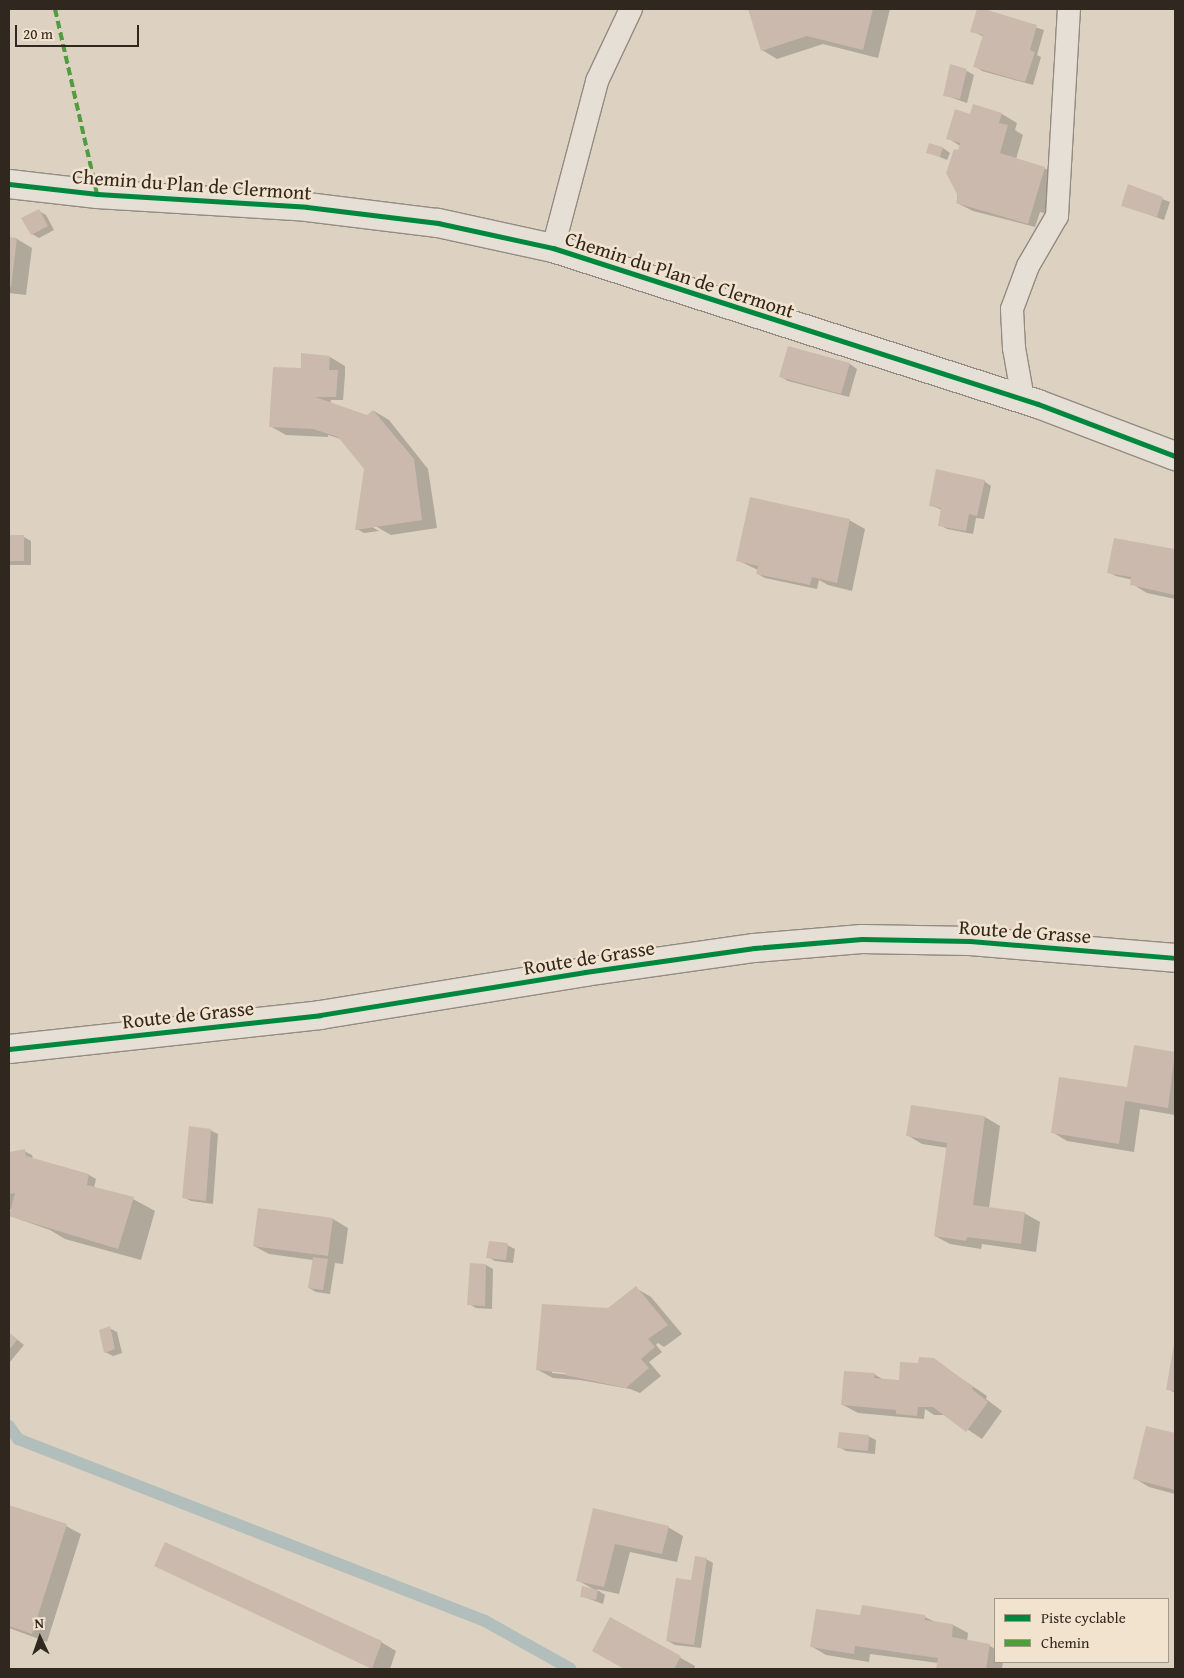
<!DOCTYPE html>
<style>
body{margin:0}
#map{position:relative;width:1184px;height:1678px;overflow:hidden;background:#ddd2c1;font-family:"Gentium Book Plus",serif}
div>[style]{position:absolute}
[style*='--x']{left:calc(var(--x)*1px);top:calc(var(--y)*1px);width:calc(var(--w)*1px);rotate:calc(var(--a)*1deg)}
.shadow>*{inset:0;background:#0003}
.stream>*{height:12px;margin:-6px;padding:0 6px;transform-origin:6px;border-radius:6px;background:#b1bebb}
.building>*{inset:0;background:#cbb9ae}
.roads{filter:drop-shadow(1px 0 #938b81) drop-shadow(-1px 0 #938b81) drop-shadow(0 1px #938b81) drop-shadow(0 -1px #938b81)}
.lane>*{height:22px;margin:-11px;padding:0 11px;transform-origin:11px;border-radius:11px;background:#e5dfd5}
.street>*{height:28px;margin:-14px;padding:0 14px;transform-origin:14px;border-radius:14px;background:#e5dfd5}
.secondary>*{height:28px;margin:-14px;padding:0 14px;transform-origin:14px;border-radius:14px;background:#e5dfd5}
.quiet>*{height:4px;margin-top:-2px;transform-origin:0;background:repeating-linear-gradient(90deg,#509c3f 0 8px,transparent 0 12px)}
.cycleway>*{height:5px;margin:-2.5px;padding:0 2.5px;transform-origin:2.5px;border-radius:2.5px;background:#00873e}
span{translate:-50% -50%;white-space:nowrap;text-align:center;line-height:1.15;-webkit-text-stroke:5px #f1e3ce;paint-order:stroke}
.street-label{font-size:20px;color:#30271e}
.frame{position:absolute;inset:0;border:10px solid #30271e;pointer-events:none}
.legend{position:absolute;left:994px;top:1598px;width:175px;height:65px;box-sizing:border-box;background:#f1e3ce;border:1px solid #a49888;margin:0;padding:6px 9px;list-style:none;font-size:15px;color:#30271e}
.legend li{display:flex;align-items:center;gap:10px;height:25px}
.legend b{width:25px;border:1px solid #a49888}
.north{position:absolute;left:15px;top:1613px;width:50px;height:50px;-webkit-text-stroke:4px #f1e3ce;paint-order:stroke;rotate:357deg;font-size:14px;font-weight:700;line-height:20px;text-align:center;color:#30271e}
.north::after{content:'';display:block;margin:auto;width:18px;height:22px;background:#30271e;clip-path:polygon(50% 0,100% 100%,50% 72%,0 100%)}
.scale{position:absolute;left:15px;top:25px;width:124px;height:22px;box-sizing:border-box;border:2px solid #30271e;border-top:0;padding-left:6px;font-size:15px;line-height:18px;white-space:nowrap;color:#30271e;-webkit-text-stroke:4px #f1e3ce;paint-order:stroke}
</style>
<div id="map">
<div class="shadow">
<div style="clip-path:polygon(749px 9px,890px 9px,878px 58px,823px 44px,777px 59px,762px 50px)"></div>
<div style="clip-path:polygon(978px 9px,1044px 30px,1037px 55px,1041px 57px,1033px 85px,982px 71px,975px 66px,984px 37px,972px 31px)"></div>
<div style="clip-path:polygon(967px 71px,974px 75px,967px 103px,944px 95px)"></div>
<div style="clip-path:polygon(974px 106px,1002px 114px,1017px 123px,1015px 130px,1023px 135px,1016px 159px,1044px 168px,1059px 177px,1048px 214px,1040px 212px,1035px 227px,973px 211px,957px 203px,960px 146px,948px 138px,971px 116px)"></div>
<div style="clip-path:polygon(943px 148px,950px 153px,947px 160px,928px 152px)"></div>
<div style="clip-path:polygon(1129px 186px,1170px 202px,1164px 220px,1122px 205px)"></div>
<div style="clip-path:polygon(39px 211px,46px 215px,54px 230px,39px 238px,32px 234px)"></div>
<div style="clip-path:polygon(9px 238px,17px 239px,32px 248px,26px 295px,9px 293px)"></div>
<div style="clip-path:polygon(789px 347px,850px 364px,857px 369px,849px 397px,788px 381px,781px 377px)"></div>
<div style="clip-path:polygon(330px 357px,345px 366px,345px 375px,343px 400px,331px 400px,330px 404px,367px 416px,374px 411px,389px 420px,428px 469px,437px 528px,391px 535px,370px 523px,369px 525px,379px 531px,364px 533px,357px 529px,369px 472px,341px 439px,328px 435px,328px 437px,286px 435px,270px 426px,302px 369px)"></div>
<div style="clip-path:polygon(984px 481px,991px 486px,984px 519px,976px 518px,973px 534px,947px 529px,940px 525px,942px 510px,930px 505px)"></div>
<div style="clip-path:polygon(849px 520px,865px 529px,852px 591px,828px 585px,819px 580px,817px 589px,765px 578px,758px 574px,758px 570px,737px 560px)"></div>
<div style="clip-path:polygon(9px 537px,24px 537px,31px 541px,31px 565px,9px 565px)"></div>
<div style="clip-path:polygon(1115px 540px,1175px 551px,1175px 599px,1147px 593px,1132px 584px,1133px 580px,1116px 576px,1108px 572px)"></div>
<div style="clip-path:polygon(1135px 1046px,1175px 1053px,1175px 1115px,1140px 1109px,1134px 1152px,1067px 1141px,1052px 1132px,1128px 1088px)"></div>
<div style="clip-path:polygon(912px 1106px,985px 1117px,1000px 1126px,989px 1208px,1024px 1213px,1040px 1222px,1036px 1252px,982px 1244px,981px 1249px,950px 1244px,935px 1236px,948px 1148px,922px 1144px,907px 1135px)"></div>
<div style="clip-path:polygon(210px 1130px,218px 1134px,213px 1204px,191px 1201px,183px 1197px)"></div>
<div style="clip-path:polygon(24px 1151px,32px 1155px,33px 1159px,89px 1175px,96px 1179px,94px 1188px,133px 1199px,155px 1211px,141px 1260px,65px 1239px,50px 1230px,10px 1216px,12px 1209px,9px 1209px,9px 1153px)"></div>
<div style="clip-path:polygon(333px 1219px,348px 1228px,343px 1264px,335px 1263px,330px 1294px,316px 1292px,309px 1288px,313px 1260px,269px 1254px,254px 1246px)"></div>
<div style="clip-path:polygon(507px 1245px,515px 1249px,513px 1263px,495px 1261px,488px 1257px)"></div>
<div style="clip-path:polygon(486px 1265px,493px 1269px,492px 1309px,476px 1308px,469px 1304px)"></div>
<div style="clip-path:polygon(evenodd,636px 1288px,651px 1297px,682px 1334px,664px 1347px,658px 1343px,656px 1345px,662px 1352px,649px 1362px,661px 1376px,640px 1393px,630px 1389px,580px 1380px,553px 1378px,538px 1370px,636px 1288px,552px 1370px,571px 1372px,571px 1375px,552px 1373px,552px 1370px)"></div>
<div style="clip-path:polygon(109px 1328px,117px 1332px,122px 1353px,113px 1356px,105px 1352px)"></div>
<div style="clip-path:polygon(9px 1333px,24px 1345px,9px 1363px)"></div>
<div style="clip-path:polygon(1175px 1345px,1175px 1393px,1168px 1389px)"></div>
<div style="clip-path:polygon(934px 1360px,987px 1396px,986px 1399px,1002px 1411px,982px 1439px,946px 1415px,934px 1415px,925px 1409px,924px 1419px,858px 1413px,843px 1405px,874px 1374px,884px 1380px,900px 1382px,919px 1365px)"></div>
<div style="clip-path:polygon(1147px 1427px,1175px 1434px,1175px 1494px,1149px 1487px,1134px 1478px)"></div>
<div style="clip-path:polygon(868px 1436px,876px 1440px,875px 1454px,846px 1451px,839px 1447px)"></div>
<div style="clip-path:polygon(9px 1506px,66px 1526px,81px 1534px,47px 1642px,9px 1628px)"></div>
<div style="clip-path:polygon(594px 1509px,668px 1527px,683px 1536px,677px 1562px,630px 1552px,619px 1594px,596px 1589px,605px 1595px,603px 1604px,581px 1596px,595px 1590px,577px 1580px)"></div>
<div style="clip-path:polygon(706px 1559px,713px 1563px,701px 1648px,675px 1645px,668px 1641px,692px 1581px)"></div>
<div style="clip-path:polygon(156px 1566px,381px 1642px,396px 1651px,390px 1669px,373px 1669px)"></div>
<div style="clip-path:polygon(861px 1617px,925px 1617px,935px 1622px,953px 1625px,968px 1633px,967px 1642px,990px 1646px,995px 1649px,995px 1662px,1003px 1662px,1002px 1669px,937px 1669px,938px 1663px,870px 1654px,869px 1662px,826px 1655px,811px 1646px)"></div>
<div style="clip-path:polygon(611px 1619px,695px 1666px,694px 1669px,626px 1669px,593px 1651px)"></div>
</div>
<div class="stream">
<div style="--x:9;--y:1426;--w:16;--a:55"></div>
<div style="--x:18;--y:1439;--w:501;--a:21.29"></div>
<div style="--x:485;--y:1621;--w:98;--a:29.2"></div>
</div>
<div class="building">
<div style="clip-path:polygon(748px 9px,873px 9px,863px 50px,807px 36px,761px 51px)"></div>
<div style="clip-path:polygon(977px 9px,984px 9px,1037px 25px,1030px 50px,1035px 52px,1025px 82px,973px 67px,983px 35px,970px 32px)"></div>
<div style="clip-path:polygon(950px 64px,967px 69px,960px 99px,943px 96px)"></div>
<div style="clip-path:polygon(973px 104px,1002px 113px,999px 123px,1008px 125px,1000px 153px,1045px 167px,1028px 224px,956px 203px,958px 196px,946px 173px,954px 149px,958px 150px,960px 143px,946px 139px,955px 109px,970px 114px)"></div>
<div style="clip-path:polygon(929px 143px,943px 147px,940px 157px,926px 153px)"></div>
<div style="clip-path:polygon(1128px 184px,1163px 197px,1157px 217px,1121px 206px)"></div>
<div style="clip-path:polygon(39px 209px,48px 226px,31px 235px,21px 218px)"></div>
<div style="clip-path:polygon(9px 237px,17px 238px,11px 287px,9px 287px)"></div>
<div style="clip-path:polygon(788px 346px,850px 363px,841px 394px,779px 377px)"></div>
<div style="clip-path:polygon(301px 353px,330px 356px,329px 370px,338px 370px,336px 397px,315px 397px,367px 415px,373px 410px,414px 459px,422px 520px,355px 530px,364px 469px,338px 437px,313px 429px,269px 427px,273px 367px,301px 368px)"></div>
<div style="clip-path:polygon(936px 469px,985px 480px,977px 516px,969px 514px,966px 531px,938px 526px,941px 508px,929px 506px)"></div>
<div style="clip-path:polygon(750px 497px,850px 519px,837px 583px,812px 577px,810px 585px,756px 574px,758px 566px,736px 561px)"></div>
<div style="clip-path:polygon(9px 535px,24px 535px,24px 561px,9px 561px)"></div>
<div style="clip-path:polygon(1114px 538px,1175px 549px,1175px 595px,1130px 585px,1131px 577px,1107px 573px)"></div>
<div style="clip-path:polygon(1134px 1045px,1175px 1052px,1168px 1108px,1125px 1101px,1119px 1144px,1051px 1133px,1059px 1077px,1127px 1087px)"></div>
<div style="clip-path:polygon(911px 1105px,985px 1116px,973px 1205px,1025px 1212px,1021px 1244px,967px 1237px,966px 1241px,934px 1236px,947px 1143px,906px 1136px)"></div>
<div style="clip-path:polygon(189px 1126px,211px 1129px,206px 1201px,182px 1198px)"></div>
<div style="clip-path:polygon(25px 1149px,26px 1156px,89px 1174px,87px 1185px,134px 1197px,118px 1249px,9px 1216px,15px 1193px,9px 1194px,9px 1152px)"></div>
<div style="clip-path:polygon(258px 1208px,333px 1218px,328px 1256px,253px 1246px)"></div>
<div style="clip-path:polygon(489px 1241px,508px 1243px,506px 1260px,486px 1258px)"></div>
<div style="clip-path:polygon(313px 1257px,328px 1259px,323px 1290px,308px 1288px)"></div>
<div style="clip-path:polygon(470px 1263px,486px 1264px,485px 1306px,467px 1305px)"></div>
<div style="clip-path:polygon(636px 1286px,668px 1325px,648px 1339px,655px 1347px,641px 1359px,649px 1368px,626px 1388px,565px 1375px,565px 1373px,536px 1370px,542px 1304px,608px 1308px)"></div>
<div style="clip-path:polygon(110px 1326px,115px 1349px,104px 1353px,99px 1330px)"></div>
<div style="clip-path:polygon(9px 1333px,17px 1340px,9px 1350px)"></div>
<div style="clip-path:polygon(1174px 1344px,1175px 1344px,1175px 1391px,1166px 1390px)"></div>
<div style="clip-path:polygon(919px 1357px,934px 1358px,973px 1387px,972px 1389px,988px 1402px,966px 1432px,933px 1407px,918px 1407px,917px 1416px,896px 1414px,896px 1410px,841px 1405px,844px 1371px,875px 1373px,874px 1378px,899px 1380px,900px 1362px,918px 1363px)"></div>
<div style="clip-path:polygon(1146px 1426px,1175px 1433px,1175px 1490px,1133px 1479px)"></div>
<div style="clip-path:polygon(839px 1432px,869px 1435px,868px 1451px,837px 1448px)"></div>
<div style="clip-path:polygon(9px 1505px,67px 1524px,32px 1634px,9px 1626px)"></div>
<div style="clip-path:polygon(593px 1508px,669px 1526px,662px 1554px,615px 1544px,604px 1587px,576px 1581px)"></div>
<div style="clip-path:polygon(165px 1542px,382px 1641px,372px 1669px,154px 1566px)"></div>
<div style="clip-path:polygon(695px 1556px,707px 1558px,694px 1645px,666px 1641px,676px 1578px,691px 1580px)"></div>
<div style="clip-path:polygon(582px 1586px,598px 1590px,596px 1600px,580px 1597px)"></div>
<div style="clip-path:polygon(862px 1605px,925px 1615px,925px 1620px,953px 1624px,952px 1637px,990px 1644px,986px 1669px,936px 1669px,938px 1658px,855px 1646px,854px 1654px,810px 1647px,816px 1609px,860px 1615px)"></div>
<div style="clip-path:polygon(610px 1617px,681px 1656px,674px 1669px,624px 1669px,592px 1651px)"></div>
</div>
<div class="roads">
<div class="lane">
<div style="--x:553;--y:248;--w:173;--a:-75.2"></div>
<div style="--x:597;--y:81;--w:80;--a:-64.7"></div>
<div style="--x:1023;--y:399;--w:52;--a:-100"></div>
<div style="--x:1014;--y:348;--w:39;--a:-93"></div>
<div style="--x:1012;--y:309;--w:46;--a:-69.6"></div>
<div style="--x:1028;--y:266;--w:58;--a:-59.9"></div>
<div style="--x:1057;--y:216;--w:207;--a:-86.7"></div>
</div>
<div class="street">
<div style="--x:9;--y:184;--w:89;--a:6.5"></div>
<div style="--x:97;--y:194;--w:210;--a:3.5"></div>
<div style="--x:307;--y:207;--w:132;--a:7"></div>
<div style="--x:438;--y:223;--w:118;--a:12.3"></div>
<div style="--x:553;--y:248;--w:509;--a:17.83"></div>
<div style="--x:1038;--y:404;--w:147;--a:20.8"></div>
</div>
<div class="secondary">
<div style="--x:9;--y:1049;--w:313;--a:-6.2"></div>
<div style="--x:320;--y:1015;--w:268;--a:-9.2"></div>
<div style="--x:585;--y:972;--w:171;--a:-8.1"></div>
<div style="--x:754;--y:948;--w:108;--a:-4.8"></div>
<div style="--x:862;--y:939;--w:108;--a:1.1"></div>
<div style="--x:970;--y:941;--w:206;--a:4.7"></div>
</div>
</div>
<div class="quiet">
<div style="--x:55;--y:9;--w:190;--a:77.2"></div>
</div>
<div class="cycleway">
<div style="--x:9;--y:184;--w:89;--a:6.5"></div>
<div style="--x:97;--y:194;--w:210;--a:3.5"></div>
<div style="--x:307;--y:207;--w:132;--a:7"></div>
<div style="--x:438;--y:223;--w:118;--a:12.3"></div>
<div style="--x:553;--y:248;--w:509;--a:17.83"></div>
<div style="--x:1038;--y:404;--w:147;--a:20.8"></div>
<div style="--x:9;--y:1049;--w:313;--a:-6.2"></div>
<div style="--x:320;--y:1015;--w:268;--a:-9.2"></div>
<div style="--x:585;--y:972;--w:171;--a:-8.1"></div>
<div style="--x:754;--y:948;--w:108;--a:-4.8"></div>
<div style="--x:862;--y:939;--w:108;--a:1.1"></div>
<div style="--x:970;--y:941;--w:206;--a:4.7"></div>
</div>
<div class="street-label">
<span style="left:192px;top:184px;rotate:4deg">Chemin du Plan de Clermont</span>
<span style="left:680px;top:274px;rotate:18deg">Chemin du Plan de Clermont</span>
<span style="left:1025px;top:931px;rotate:4deg">Route de Grasse</span>
<span style="left:589px;top:957px;rotate:-9deg">Route de Grasse</span>
<span style="left:188px;top:1014px;rotate:-6deg">Route de Grasse</span>
</div>
<div class="frame"></div>
<ul class="legend">
<li><b style="height:6px;background:#00873e"></b>Piste cyclable</li>
<li><b style="height:6px;background:#509c3f"></b>Chemin</li>
</ul>
<div class="north">N</div>
<div class="scale">20 m</div>
</div>
